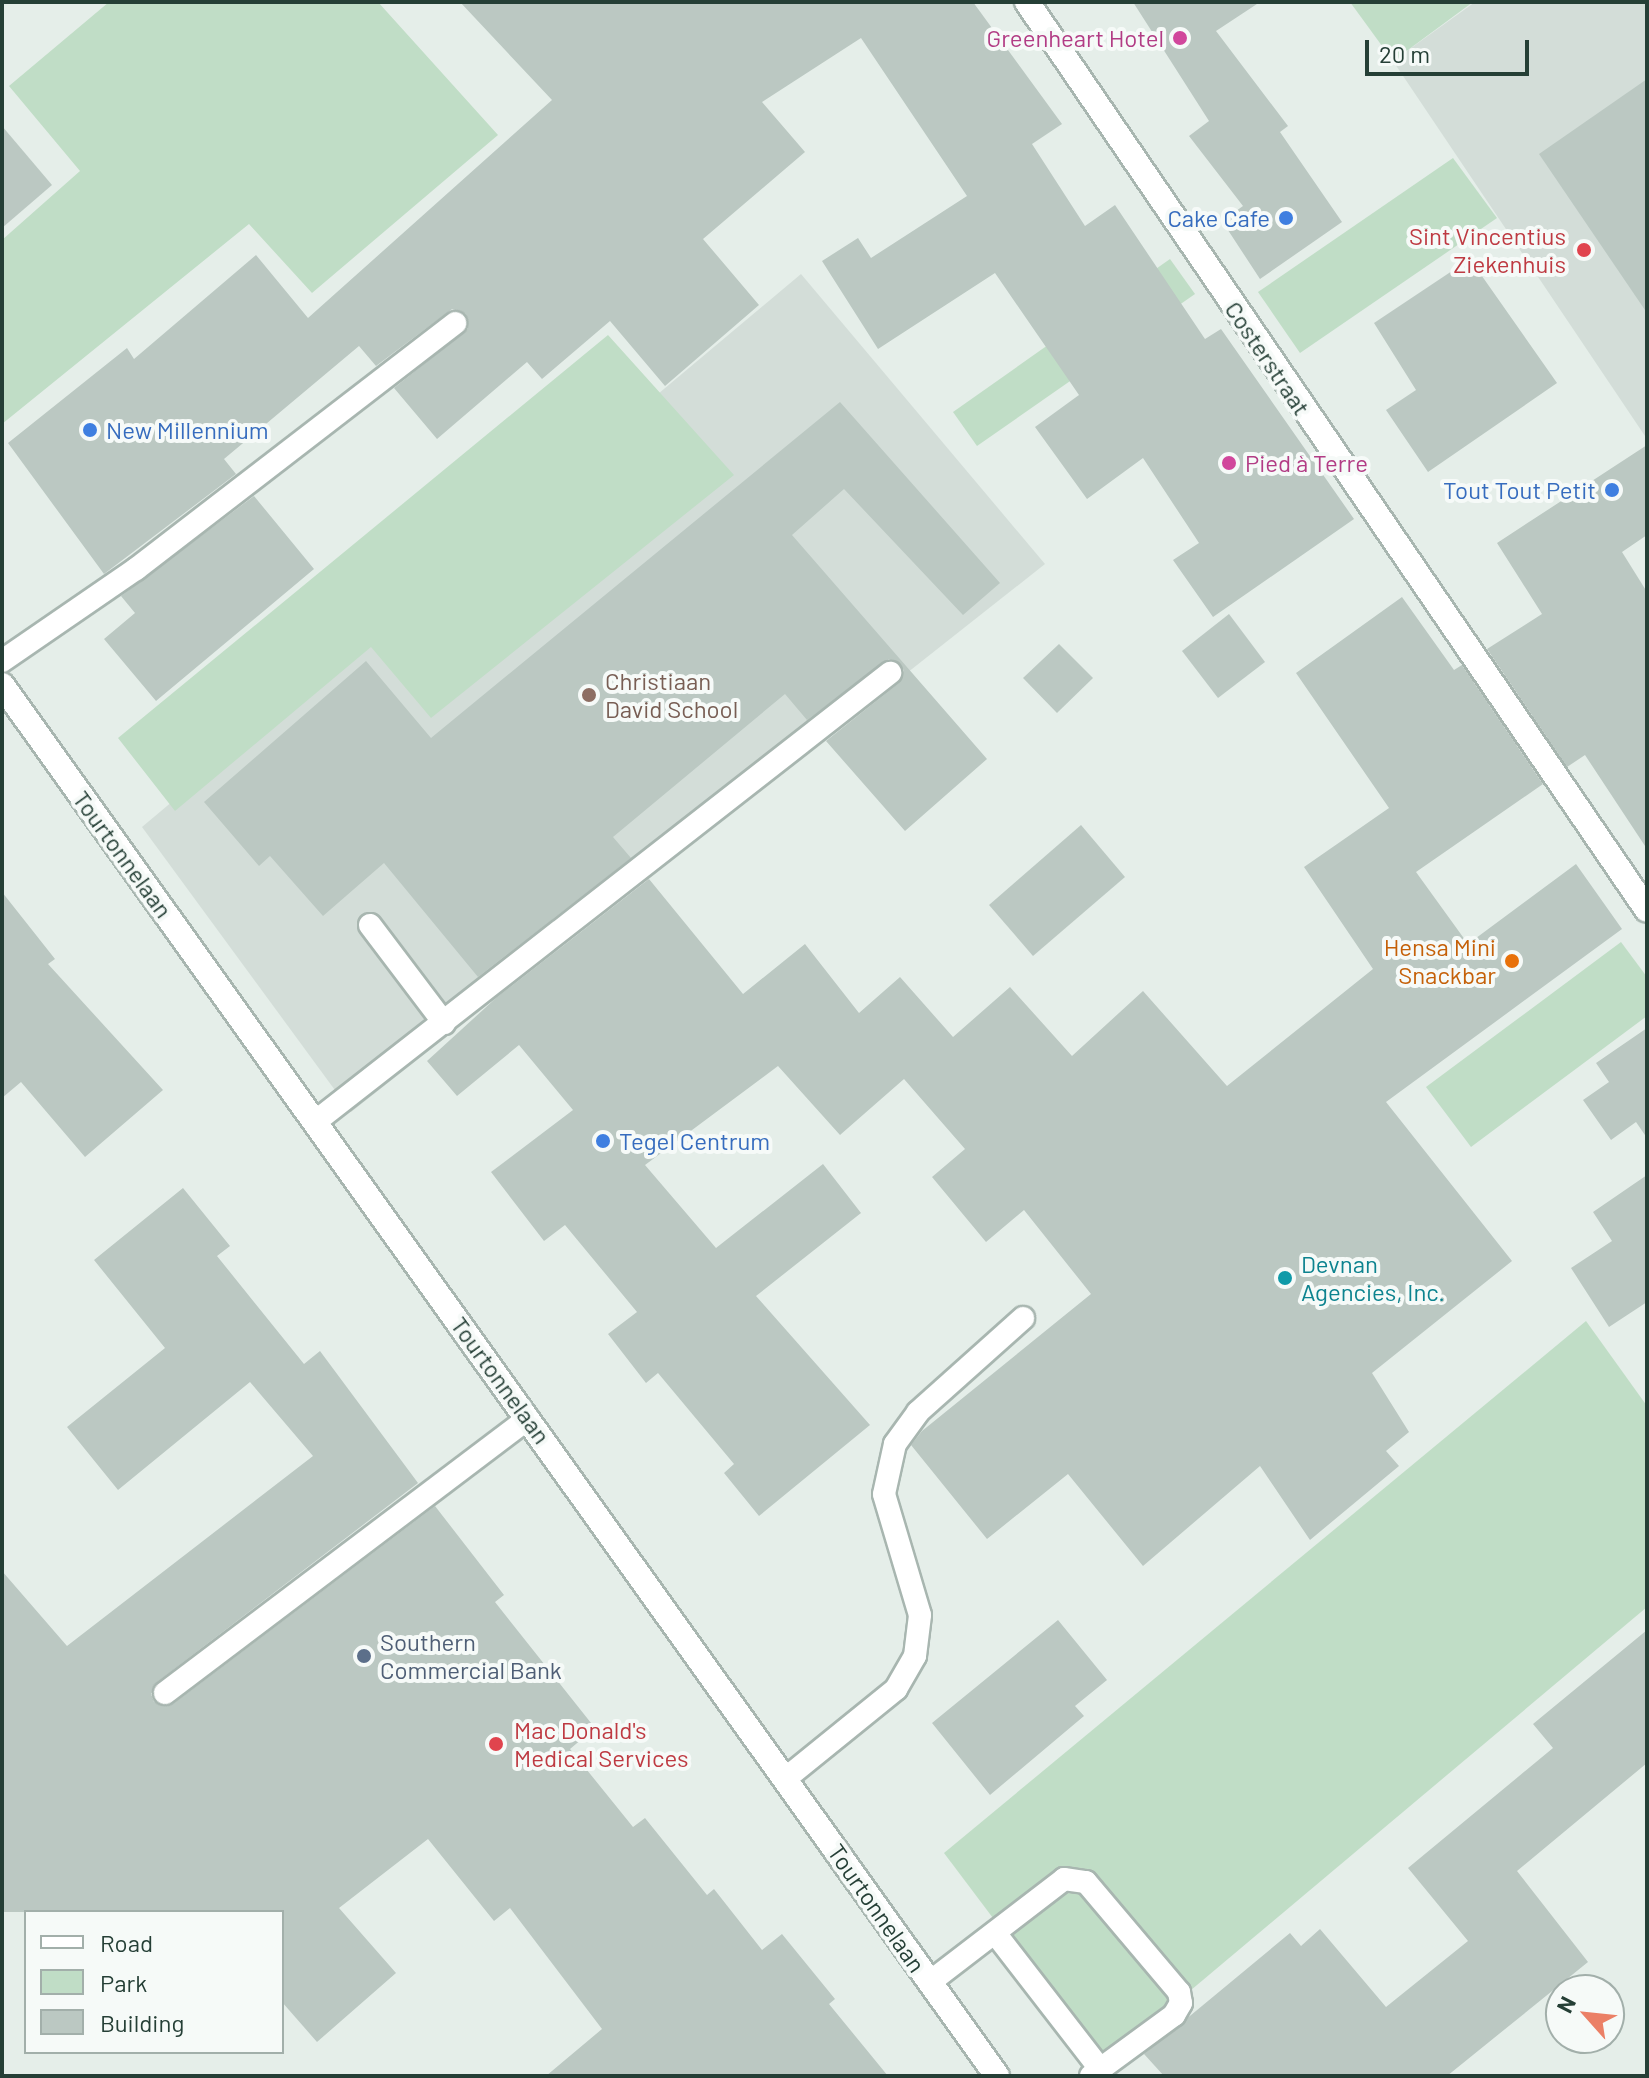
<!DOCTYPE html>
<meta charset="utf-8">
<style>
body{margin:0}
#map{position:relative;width:1649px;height:2078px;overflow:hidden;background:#e5eee9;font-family:Barlow,sans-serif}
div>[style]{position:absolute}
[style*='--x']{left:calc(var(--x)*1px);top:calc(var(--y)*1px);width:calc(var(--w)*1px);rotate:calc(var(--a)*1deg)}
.built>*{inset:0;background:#d3ddd8}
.green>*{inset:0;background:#c0ddc6}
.building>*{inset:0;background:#bbc8c2}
.roads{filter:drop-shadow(2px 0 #a8b6b0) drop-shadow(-2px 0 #a8b6b0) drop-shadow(0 2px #a8b6b0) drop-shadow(0 -2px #a8b6b0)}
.service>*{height:22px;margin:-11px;padding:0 11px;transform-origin:11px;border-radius:11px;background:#fff}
.minor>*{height:24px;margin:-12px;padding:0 12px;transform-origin:12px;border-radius:12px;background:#fff}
.tertiary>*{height:24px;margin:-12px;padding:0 12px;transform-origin:12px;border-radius:12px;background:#fff}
.dots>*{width:22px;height:22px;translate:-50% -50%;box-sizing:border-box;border:4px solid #f6faf8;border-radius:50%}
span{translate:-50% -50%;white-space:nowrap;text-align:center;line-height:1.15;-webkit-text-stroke:8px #f6faf8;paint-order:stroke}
.hotel-label{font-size:24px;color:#b23c85}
.right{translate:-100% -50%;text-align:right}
.left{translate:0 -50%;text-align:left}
.shop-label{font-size:24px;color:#366cbe}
.health-label{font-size:24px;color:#be3a42}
.street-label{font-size:24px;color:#253f36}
.education-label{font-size:24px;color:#785e54}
.food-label{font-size:24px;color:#c56008}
.culture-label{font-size:24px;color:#0d838f}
.service-label{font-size:24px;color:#4e5e75}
.frame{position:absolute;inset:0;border:4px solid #253f36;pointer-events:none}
.legend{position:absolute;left:24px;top:1910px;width:260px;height:144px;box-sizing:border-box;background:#f6faf8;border:2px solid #a2afaa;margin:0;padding:10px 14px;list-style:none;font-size:24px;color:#253f36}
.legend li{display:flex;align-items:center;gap:16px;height:40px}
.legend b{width:40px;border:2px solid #a2afaa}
.north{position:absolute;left:1545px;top:1974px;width:80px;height:80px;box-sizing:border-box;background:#f6faf8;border:2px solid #a2afaa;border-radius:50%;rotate:297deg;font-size:22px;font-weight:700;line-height:32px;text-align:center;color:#253f36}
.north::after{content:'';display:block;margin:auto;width:28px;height:36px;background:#eb8066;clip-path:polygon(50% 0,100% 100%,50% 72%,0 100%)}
.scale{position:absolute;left:1365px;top:40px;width:164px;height:36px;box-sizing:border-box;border:4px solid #253f36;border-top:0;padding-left:10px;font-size:24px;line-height:28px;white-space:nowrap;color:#253f36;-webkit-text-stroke:6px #f6faf8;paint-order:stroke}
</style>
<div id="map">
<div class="built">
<div style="clip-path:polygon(1475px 2px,1647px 2px,1647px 439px,1393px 61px)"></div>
<div style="clip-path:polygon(801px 274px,1045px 564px,351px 1112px,142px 827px)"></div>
</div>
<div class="green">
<div style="clip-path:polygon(109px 2px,378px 2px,498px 135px,312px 293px,249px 224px,2px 424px,2px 240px,80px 171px,9px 86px)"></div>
<div style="clip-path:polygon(1350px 2px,1473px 2px,1393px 61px)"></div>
<div style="clip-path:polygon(1453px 158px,1497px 218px,1300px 353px,1258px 292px)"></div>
<div style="clip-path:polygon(1170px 259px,1195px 294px,977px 446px,953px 412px)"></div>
<div style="clip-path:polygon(608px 335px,734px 475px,431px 718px,371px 647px,175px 811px,118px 738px)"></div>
<div style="clip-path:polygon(1621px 942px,1647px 977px,1647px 1016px,1471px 1147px,1426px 1087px)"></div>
<div style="clip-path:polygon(1586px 1321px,1647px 1406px,1647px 1607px,1103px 2064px,944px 1853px)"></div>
</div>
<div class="building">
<div style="clip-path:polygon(460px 2px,973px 2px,1062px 124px,1032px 144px,1085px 226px,1115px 205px,1205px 339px,1221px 329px,1354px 519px,1213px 617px,1173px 560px,1199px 543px,1143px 458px,1087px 499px,1035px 427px,1079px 395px,995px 273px,878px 349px,822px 261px,858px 238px,871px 258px,967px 196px,861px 38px,762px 102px,805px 152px,703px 239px,759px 305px,665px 386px,610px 321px,542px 379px,527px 362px,437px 439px,394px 388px,468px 329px,466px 314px,452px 309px,376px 366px,359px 346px,224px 459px,236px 474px,104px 574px,8px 443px,127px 348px,134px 359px,256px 255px,308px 318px,552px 100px)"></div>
<div style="clip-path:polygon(1133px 2px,1260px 2px,1216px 31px,1288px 126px,1280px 132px,1342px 222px,1260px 279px,1222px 221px,1243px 206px,1189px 136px,1209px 121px)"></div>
<div style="clip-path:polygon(1647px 79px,1647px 313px,1539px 154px)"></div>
<div style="clip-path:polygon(2px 126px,52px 185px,2px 228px)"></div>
<div style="clip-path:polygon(1470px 259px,1557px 383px,1428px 472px,1386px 410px,1416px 390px,1374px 323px)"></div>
<div style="clip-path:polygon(840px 402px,1000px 583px,963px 615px,844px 489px,792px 535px,987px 759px,905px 831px,826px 741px,899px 683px,904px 670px,889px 659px,807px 720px,785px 694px,613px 837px,631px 858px,478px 977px,384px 863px,323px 916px,270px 856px,259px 866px,204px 802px,366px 661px,431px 738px)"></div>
<div style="clip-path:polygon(1647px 445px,1647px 535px,1622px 552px,1647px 592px,1647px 849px,1585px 755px,1567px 767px,1487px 649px,1542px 614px,1497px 543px)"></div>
<div style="clip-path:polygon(254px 496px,314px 569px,156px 701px,104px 639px,135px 613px,121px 596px)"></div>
<div style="clip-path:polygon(1402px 597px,1454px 670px,1462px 665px,1543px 784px,1416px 872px,1468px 944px,1576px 864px,1622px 929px,1386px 1102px,1512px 1261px,1372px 1373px,1409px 1432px,1386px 1451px,1399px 1466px,1310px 1540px,1260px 1466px,1143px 1566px,1068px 1474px,987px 1539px,911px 1445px,922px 1431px,1091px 1294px,1024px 1210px,986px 1242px,932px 1177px,965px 1149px,904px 1079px,840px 1135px,778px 1066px,645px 1165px,716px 1248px,823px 1164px,861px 1213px,756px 1296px,870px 1425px,759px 1516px,724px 1473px,734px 1464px,658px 1373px,646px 1383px,608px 1334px,637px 1312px,565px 1225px,544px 1241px,491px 1172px,573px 1110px,519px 1045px,457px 1096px,427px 1061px,496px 998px,649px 879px,743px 994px,805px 944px,859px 1013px,900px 977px,953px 1037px,1010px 987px,1072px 1056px,1143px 991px,1227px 1086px,1373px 969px,1304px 867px,1389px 808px,1296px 673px)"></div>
<div style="clip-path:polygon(1229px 614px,1265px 662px,1218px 698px,1182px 651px)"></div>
<div style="clip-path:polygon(1059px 644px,1093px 678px,1057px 713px,1023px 678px)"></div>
<div style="clip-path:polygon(1081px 825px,1125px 877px,1033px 956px,989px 905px)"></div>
<div style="clip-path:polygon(2px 892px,55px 959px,48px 964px,163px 1090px,85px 1157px,21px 1082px,2px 1098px)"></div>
<div style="clip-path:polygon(1647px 1028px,1647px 1138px,1636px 1122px,1611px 1140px,1583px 1100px,1609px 1082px,1596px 1063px)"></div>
<div style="clip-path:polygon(1647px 1175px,1647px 1302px,1609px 1327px,1571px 1268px,1612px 1241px,1593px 1212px)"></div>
<div style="clip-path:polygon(183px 1188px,230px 1246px,217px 1256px,304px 1364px,320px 1351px,418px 1483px,157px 1682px,151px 1694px,154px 1702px,173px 1704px,435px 1506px,504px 1595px,495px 1602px,595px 1728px,570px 1749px,633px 1827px,645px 1818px,707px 1895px,714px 1889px,762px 1950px,782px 1934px,835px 1999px,829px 2004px,888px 2076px,546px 2076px,602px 2029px,510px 1908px,494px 1921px,428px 1839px,339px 1908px,396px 1973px,317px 2042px,282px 2002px,282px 1912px,2px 1912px,2px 1571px,67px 1646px,313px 1456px,250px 1382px,118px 1490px,67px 1427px,165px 1348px,94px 1260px)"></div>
<div style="clip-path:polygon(1058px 1620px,1107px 1680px,1075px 1706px,1084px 1716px,990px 1795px,932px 1723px)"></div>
<div style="clip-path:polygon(1647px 1630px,1647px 1763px,1517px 1871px,1588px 1962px,1447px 2076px,1164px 2076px,1144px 2054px,1290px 1933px,1301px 1946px,1320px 1929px,1386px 2007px,1468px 1941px,1408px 1868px,1553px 1748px,1533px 1724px)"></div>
</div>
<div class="roads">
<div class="service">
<div style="--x:2;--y:661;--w:163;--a:-34.5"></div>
<div style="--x:136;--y:569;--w:403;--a:-37.6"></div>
<div style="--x:370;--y:925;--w:123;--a:52.9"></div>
<div style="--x:315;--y:1122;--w:730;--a:-37.99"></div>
<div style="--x:165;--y:1693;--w:455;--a:-37.1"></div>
<div style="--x:785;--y:1779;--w:143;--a:-39"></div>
<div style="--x:896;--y:1689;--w:38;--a:-60"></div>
<div style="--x:915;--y:1656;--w:41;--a:-83"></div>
<div style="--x:920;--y:1615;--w:126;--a:-106.6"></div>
<div style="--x:884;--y:1494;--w:51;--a:-77.6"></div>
<div style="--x:895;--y:1444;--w:39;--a:-54"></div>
<div style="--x:918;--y:1412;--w:141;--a:-41.8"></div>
<div style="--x:995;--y:1933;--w:172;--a:52.3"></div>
<div style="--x:930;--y:1982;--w:169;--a:-37.5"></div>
<div style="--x:1064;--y:1879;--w:22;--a:8"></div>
<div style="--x:1086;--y:1882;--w:144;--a:49.8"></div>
<div style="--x:1179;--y:1992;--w:11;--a:80"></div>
<div style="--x:1181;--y:2003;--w:14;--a:120"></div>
<div style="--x:1174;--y:2015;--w:103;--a:143.7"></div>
</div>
<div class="minor">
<div style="--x:1027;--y:2;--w:1099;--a:55.67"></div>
</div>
<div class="tertiary">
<div style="--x:2;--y:685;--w:1710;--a:54.42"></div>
</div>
</div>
<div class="dots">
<div style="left:1180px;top:38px;background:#d1479c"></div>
<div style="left:1286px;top:218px;background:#3f7fe0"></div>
<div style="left:1584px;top:250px;background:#e0444e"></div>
<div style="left:90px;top:430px;background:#3f7fe0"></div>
<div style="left:1229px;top:463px;background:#d1479c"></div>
<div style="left:1612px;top:490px;background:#3f7fe0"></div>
<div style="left:589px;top:695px;background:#8d6e63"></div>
<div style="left:1512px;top:961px;background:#e8710a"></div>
<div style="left:603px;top:1141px;background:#3f7fe0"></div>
<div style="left:1285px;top:1278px;background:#0f9aa8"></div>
<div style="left:364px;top:1656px;background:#5c6f8a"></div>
<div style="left:496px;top:1744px;background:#e0444e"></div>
</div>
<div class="hotel-label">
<span class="right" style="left:1164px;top:38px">Greenheart Hotel</span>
<span class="left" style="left:1245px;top:463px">Pied à Terre</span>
</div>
<div class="shop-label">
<span class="right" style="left:1270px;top:218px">Cake Cafe</span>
<span class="left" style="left:106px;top:430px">New Millennium</span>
<span class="right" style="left:1596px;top:490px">Tout Tout Petit</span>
<span class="left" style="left:619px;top:1141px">Tegel Centrum</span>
</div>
<div class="health-label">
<span class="right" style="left:1566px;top:250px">Sint Vincentius<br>Ziekenhuis</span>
<span class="left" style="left:514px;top:1744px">Mac Donald's<br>Medical Services</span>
</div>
<div class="street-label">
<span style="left:1268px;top:358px;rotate:56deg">Costerstraat</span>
<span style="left:123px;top:854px;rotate:54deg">Tourtonnelaan</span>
<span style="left:501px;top:1380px;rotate:54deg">Tourtonnelaan</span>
<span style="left:877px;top:1908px;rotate:55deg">Tourtonnelaan</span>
</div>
<div class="education-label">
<span class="left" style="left:605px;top:695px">Christiaan<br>David School</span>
</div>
<div class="food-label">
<span class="right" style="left:1496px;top:961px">Hensa Mini<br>Snackbar</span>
</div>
<div class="culture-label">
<span class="left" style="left:1301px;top:1278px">Devnan<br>Agencies, Inc.</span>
</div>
<div class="service-label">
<span class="left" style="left:380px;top:1656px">Southern<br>Commercial Bank</span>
</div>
<div class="frame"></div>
<ul class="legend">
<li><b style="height:10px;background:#fff"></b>Road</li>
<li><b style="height:22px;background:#c0ddc6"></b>Park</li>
<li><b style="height:22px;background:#bbc8c2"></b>Building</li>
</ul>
<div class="north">N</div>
<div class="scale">20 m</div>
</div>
